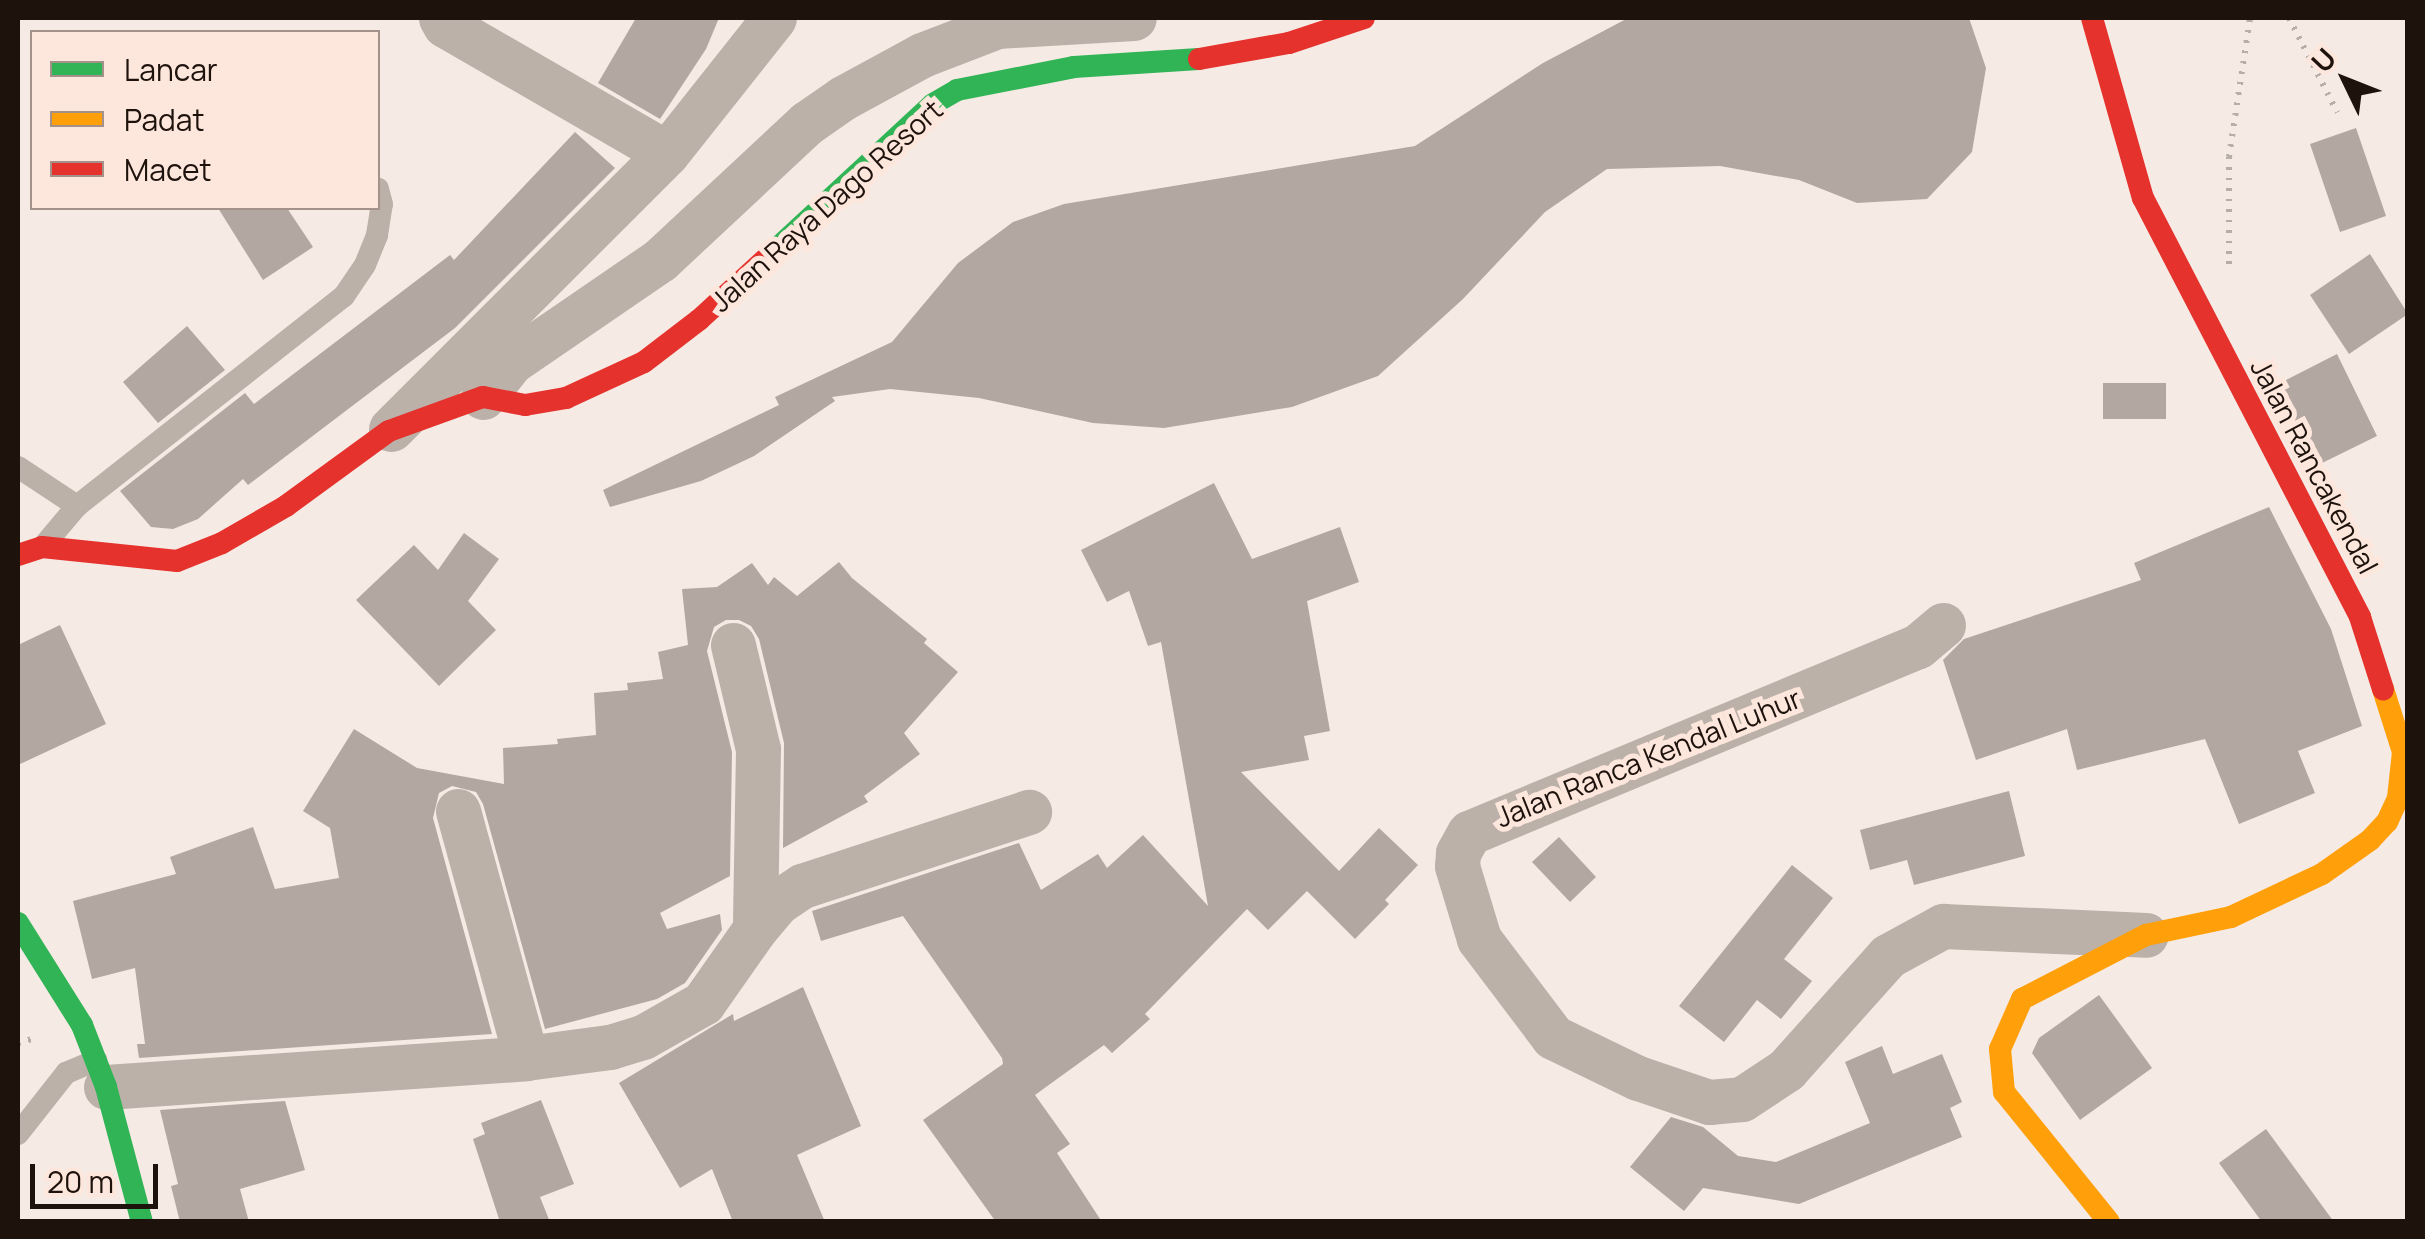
<!DOCTYPE html>
<style>
body{margin:0}
#map{position:relative;width:2425px;height:1239px;overflow:hidden;background:#f6eae4;font-family:Manrope,sans-serif}
div>[style]{position:absolute}
[style*='--x']{left:calc(var(--x)*1px);top:calc(var(--y)*1px);width:calc(var(--w)*1px);rotate:calc(var(--a)*1deg)}
.building>*{inset:0;background:#b3a7a1}
.path>*{height:6px;margin-top:-3px;transform-origin:0;background:repeating-linear-gradient(90deg,#b6aea7 0 2.5px,transparent 0 10.5px)}
.lane>*{height:22px;margin:-11px;padding:0 11px;transform-origin:11px;border-radius:11px;background:#bcb1a8}
.street>*{height:45px;margin:-22.5px;padding:0 22.5px;transform-origin:22.5px;border-radius:22.5px;background:#bcb1a8}
.fast>*{height:22px;margin:-11px;padding:0 11px;transform-origin:11px;border-radius:11px;background:#30b455}
.slow>*{height:22px;margin:-11px;padding:0 11px;transform-origin:11px;border-radius:11px;background:#ff9f0a}
.jam>*{height:22px;margin:-11px;padding:0 11px;transform-origin:11px;border-radius:11px;background:#e5322d}
span{translate:-50% -50%;white-space:nowrap;text-align:center;line-height:1.15;-webkit-text-stroke:10px #fde7dd;paint-order:stroke}
.street-label{font-size:28px;color:#1e120d}
.frame{position:absolute;inset:0;border:20px solid #1e120d;pointer-events:none}
.legend{position:absolute;left:30px;top:30px;width:350px;height:180px;box-sizing:border-box;background:#fde7dd;border:2px solid #a4928a;margin:0;padding:12px 18px;list-style:none;font-size:30px;color:#1e120d}
.legend li{display:flex;align-items:center;gap:20px;height:50px}
.legend b{width:50px;border:2px solid #a4928a}
.north{position:absolute;left:2295px;top:30px;width:100px;height:100px;-webkit-text-stroke:8px #fde7dd;paint-order:stroke;rotate:313deg;font-size:28px;font-weight:700;line-height:40px;text-align:center;color:#1e120d}
.north::after{content:'';display:block;margin:auto;width:35px;height:45px;background:#1e120d;clip-path:polygon(50% 0,100% 100%,50% 72%,0 100%)}
.scale{position:absolute;left:30px;top:1164px;width:128px;height:45px;box-sizing:border-box;border:5px solid #1e120d;border-top:0;padding-left:12px;font-size:30px;line-height:35px;white-space:nowrap;color:#1e120d;-webkit-text-stroke:8px #fde7dd;paint-order:stroke}
</style>
<div id="map">
<div class="building">
<div style="clip-path:polygon(636px 18px,719px 18px,706px 49px,660px 119px,598px 83px)"></div>
<div style="clip-path:polygon(1628px 18px,1969px 18px,1986px 68px,1972px 152px,1927px 199px,1857px 203px,1799px 180px,1720px 166px,1607px 169px,1545px 212px,1463px 299px,1378px 376px,1292px 407px,1164px 428px,1093px 423px,979px 398px,890px 389px,832px 397px,835px 401px,754px 456px,701px 481px,610px 507px,603px 490px,779px 405px,775px 397px,892px 342px,958px 263px,1013px 222px,1064px 204px,1415px 146px,1543px 63px)"></div>
<div style="clip-path:polygon(2356px 128px,2386px 216px,2340px 232px,2310px 144px)"></div>
<div style="clip-path:polygon(575px 132px,615px 168px,455px 328px,248px 485px,243px 479px,198px 519px,173px 529px,151px 527px,120px 491px,245px 393px,254px 404px,450px 255px,454px 260px)"></div>
<div style="clip-path:polygon(218px 208px,287px 208px,313px 247px,263px 280px)"></div>
<div style="clip-path:polygon(2370px 254px,2408px 314px,2349px 354px,2310px 295px)"></div>
<div style="clip-path:polygon(187px 326px,225px 370px,158px 423px,123px 382px)"></div>
<div style="clip-path:polygon(2337px 354px,2377px 436px,2318px 465px,2276px 385px)"></div>
<div style="clip-path:polygon(2103px 383px,2166px 383px,2166px 419px,2103px 419px)"></div>
<div style="clip-path:polygon(1214px 483px,1252px 559px,1340px 527px,1359px 582px,1307px 601px,1330px 731px,1304px 736px,1309px 760px,1241px 772px,1339px 871px,1379px 828px,1418px 865px,1385px 900px,1389px 904px,1355px 939px,1307px 891px,1268px 930px,1247px 909px,1145px 1014px,1150px 1019px,1112px 1053px,1104px 1045px,1035px 1095px,1070px 1144px,1057px 1153px,1102px 1222px,996px 1222px,923px 1120px,1003px 1064px,1002px 1058px,903px 916px,821px 941px,812px 911px,1019px 843px,1041px 890px,1098px 854px,1107px 868px,1143px 835px,1208px 906px,1161px 642px,1148px 646px,1129px 591px,1107px 602px,1081px 550px)"></div>
<div style="clip-path:polygon(2269px 507px,2331px 629px,2362px 726px,2298px 751px,2315px 793px,2239px 824px,2205px 739px,2077px 770px,2067px 729px,1976px 760px,1943px 660px,1964px 639px,2141px 580px,2134px 563px)"></div>
<div style="clip-path:polygon(464px 533px,499px 559px,468px 601px,496px 630px,439px 686px,356px 600px,414px 545px,438px 570px)"></div>
<div style="clip-path:polygon(839px 562px,852px 578px,927px 639px,924px 643px,958px 672px,904px 733px,920px 754px,864px 796px,868px 802px,783px 848px,784px 743px,759px 639px,751px 626px,739px 620px,726px 620px,714px 627px,707px 651px,732px 752px,730px 876px,660px 913px,667px 929px,720px 914px,722px 930px,685px 983px,657px 999px,545px 1029px,483px 804px,476px 792px,452px 786px,439px 793px,433px 818px,492px 1034px,139px 1058px,137px 1044px,145px 1044px,135px 968px,92px 979px,73px 901px,176px 874px,170px 857px,253px 827px,275px 889px,339px 878px,330px 828px,303px 811px,354px 729px,417px 768px,504px 784px,503px 748px,558px 744px,557px 739px,596px 735px,594px 693px,628px 690px,627px 683px,663px 679px,658px 652px,688px 645px,682px 589px,717px 587px,752px 563px,768px 585px,774px 577px,797px 596px)"></div>
<div style="clip-path:polygon(60px 625px,106px 724px,18px 765px,18px 645px)"></div>
<div style="clip-path:polygon(2009px 791px,2025px 856px,1914px 885px,1907px 860px,1870px 870px,1860px 830px)"></div>
<div style="clip-path:polygon(1559px 837px,1596px 877px,1570px 902px,1532px 862px)"></div>
<div style="clip-path:polygon(1792px 865px,1833px 898px,1784px 959px,1812px 981px,1781px 1019px,1757px 1000px,1724px 1042px,1679px 1006px)"></div>
<div style="clip-path:polygon(803px 987px,861px 1126px,797px 1155px,825px 1222px,733px 1222px,712px 1169px,680px 1188px,619px 1083px,733px 1014px,734px 1021px)"></div>
<div style="clip-path:polygon(2099px 995px,2152px 1068px,2080px 1120px,2032px 1053px,2039px 1038px)"></div>
<div style="clip-path:polygon(1882px 1046px,1893px 1074px,1942px 1054px,1962px 1102px,1950px 1108px,1962px 1137px,1799px 1204px,1703px 1188px,1684px 1211px,1630px 1167px,1671px 1117px,1703px 1127px,1738px 1156px,1776px 1162px,1870px 1123px,1845px 1062px)"></div>
<div style="clip-path:polygon(541px 1100px,574px 1184px,540px 1197px,550px 1222px,500px 1222px,473px 1139px,485px 1134px,481px 1123px)"></div>
<div style="clip-path:polygon(285px 1101px,305px 1170px,240px 1189px,249px 1222px,180px 1222px,171px 1186px,178px 1184px,160px 1110px)"></div>
<div style="clip-path:polygon(2266px 1129px,2334px 1222px,2262px 1222px,2219px 1163px)"></div>
</div>
<div class="path">
<div style="--x:2289;--y:18;--w:106;--a:62.9"></div>
<div style="--x:2229;--y:264;--w:107;--a:-90"></div>
<div style="--x:2229;--y:157;--w:141;--a:-81.4"></div>
<div style="--x:18;--y:1043;--w:19;--a:-16"></div>
</div>
<div class="lane">
<div style="--x:18;--y:467;--w:71;--a:33.5"></div>
<div style="--x:45;--y:544;--w:50;--a:-49.9"></div>
<div style="--x:77;--y:506;--w:340;--a:-38.2"></div>
<div style="--x:344;--y:296;--w:37;--a:-56"></div>
<div style="--x:365;--y:265;--w:32;--a:-68"></div>
<div style="--x:377;--y:235;--w:31;--a:-81"></div>
<div style="--x:382;--y:204;--w:16;--a:-105"></div>
<div style="--x:18;--y:1134;--w:78;--a:-51.8"></div>
<div style="--x:66;--y:1073;--w:33;--a:-23"></div>
</div>
<div class="street">
<div style="--x:441;--y:18;--w:8;--a:60"></div>
<div style="--x:445;--y:25;--w:256;--a:30"></div>
<div style="--x:483;--y:397;--w:45;--a:-51.3"></div>
<div style="--x:511;--y:362;--w:181;--a:-34.4"></div>
<div style="--x:660;--y:260;--w:201;--a:-43"></div>
<div style="--x:807;--y:123;--w:44;--a:-34.8"></div>
<div style="--x:843;--y:98;--w:90;--a:-28.6"></div>
<div style="--x:922;--y:55;--w:80;--a:-21.1"></div>
<div style="--x:997;--y:26;--w:137;--a:-3.3"></div>
<div style="--x:391;--y:429;--w:390;--a:-45"></div>
<div style="--x:667;--y:153;--w:172;--a:-51.6"></div>
<div style="--x:1943;--y:625;--w:33;--a:140"></div>
<div style="--x:1918;--y:646;--w:486;--a:157.4"></div>
<div style="--x:1469;--y:833;--w:23;--a:119"></div>
<div style="--x:1458;--y:853;--w:13;--a:94"></div>
<div style="--x:1457;--y:866;--w:76;--a:73.2"></div>
<div style="--x:1479;--y:939;--w:123;--a:52.9"></div>
<div style="--x:1553;--y:1037;--w:94;--a:25.8"></div>
<div style="--x:1638;--y:1078;--w:75;--a:18.7"></div>
<div style="--x:1709;--y:1102;--w:33;--a:-5"></div>
<div style="--x:1742;--y:1099;--w:53;--a:-33.4"></div>
<div style="--x:1786;--y:1070;--w:153;--a:-48.2"></div>
<div style="--x:1888;--y:956;--w:63;--a:-28.6"></div>
<div style="--x:1943;--y:926;--w:203;--a:2.5"></div>
<div style="--x:733;--y:645;--w:107;--a:76.5"></div>
<div style="--x:758;--y:749;--w:180;--a:91"></div>
<div style="--x:458;--y:811;--w:256;--a:74.6"></div>
<div style="--x:106;--y:1087;--w:421;--a:-3.9"></div>
<div style="--x:526;--y:1058;--w:85;--a:-7.5"></div>
<div style="--x:610;--y:1047;--w:34;--a:-17"></div>
<div style="--x:643;--y:1037;--w:69;--a:-29.5"></div>
<div style="--x:703;--y:1003;--w:90;--a:-54.9"></div>
<div style="--x:755;--y:929;--w:35;--a:-50"></div>
<div style="--x:778;--y:902;--w:29;--a:-34"></div>
<div style="--x:802;--y:886;--w:239;--a:-18.1"></div>
</div>
<div class="fast">
<div style="--x:772;--y:253;--w:219;--a:-42.8"></div>
<div style="--x:933;--y:104;--w:28;--a:-30"></div>
<div style="--x:957;--y:90;--w:119;--a:-11.1"></div>
<div style="--x:1074;--y:67;--w:125;--a:-3.7"></div>
<div style="--x:18;--y:923;--w:120;--a:57.9"></div>
<div style="--x:82;--y:1025;--w:66;--a:68.8"></div>
<div style="--x:106;--y:1087;--w:140;--a:75.1"></div>
</div>
<div class="slow">
<div style="--x:2109;--y:1222;--w:167;--a:-128.9"></div>
<div style="--x:2004;--y:1092;--w:43;--a:-95.3"></div>
<div style="--x:2000;--y:1049;--w:55;--a:-66.3"></div>
<div style="--x:2022;--y:999;--w:140;--a:-27.3"></div>
<div style="--x:2146;--y:935;--w:87;--a:-12"></div>
<div style="--x:2231;--y:917;--w:101;--a:-25.3"></div>
<div style="--x:2322;--y:874;--w:59;--a:-35.3"></div>
<div style="--x:2370;--y:840;--w:25;--a:-47"></div>
<div style="--x:2387;--y:822;--w:26;--a:-65"></div>
<div style="--x:2398;--y:798;--w:46;--a:-83.8"></div>
<div style="--x:2403;--y:752;--w:66;--a:-107.6"></div>
</div>
<div class="jam">
<div style="--x:2092;--y:18;--w:187;--a:74.2"></div>
<div style="--x:2143;--y:198;--w:472;--a:62.6"></div>
<div style="--x:2360;--y:617;--w:76;--a:72.3"></div>
<div style="--x:1199;--y:59;--w:91;--a:-10.1"></div>
<div style="--x:1289;--y:43;--w:79;--a:-18.4"></div>
<div style="--x:18;--y:555;--w:25;--a:-18"></div>
<div style="--x:42;--y:547;--w:136;--a:5.9"></div>
<div style="--x:177;--y:561;--w:48;--a:-21.8"></div>
<div style="--x:222;--y:543;--w:74;--a:-30"></div>
<div style="--x:286;--y:506;--w:127;--a:-36.1"></div>
<div style="--x:389;--y:431;--w:100;--a:-19.9"></div>
<div style="--x:483;--y:397;--w:43;--a:10.8"></div>
<div style="--x:525;--y:405;--w:42;--a:-9.7"></div>
<div style="--x:566;--y:398;--w:86;--a:-24.8"></div>
<div style="--x:644;--y:362;--w:69;--a:-37.4"></div>
<div style="--x:699;--y:320;--w:99;--a:-42.5"></div>
</div>
<div class="street-label">
<span style="left:826px;top:205px;rotate:-42deg">Jalan Raya Dago Resort</span>
<span style="left:2315px;top:466px;rotate:62deg">Jalan Rancakendal</span>
<span style="left:1648px;top:757px;rotate:-22deg">Jalan Ranca Kendal Luhur</span>
</div>
<div class="frame"></div>
<ul class="legend">
<li><b style="height:12px;background:#30b455"></b>Lancar</li>
<li><b style="height:12px;background:#ff9f0a"></b>Padat</li>
<li><b style="height:12px;background:#e5322d"></b>Macet</li>
</ul>
<div class="north">U</div>
<div class="scale">20 m</div>
</div>
